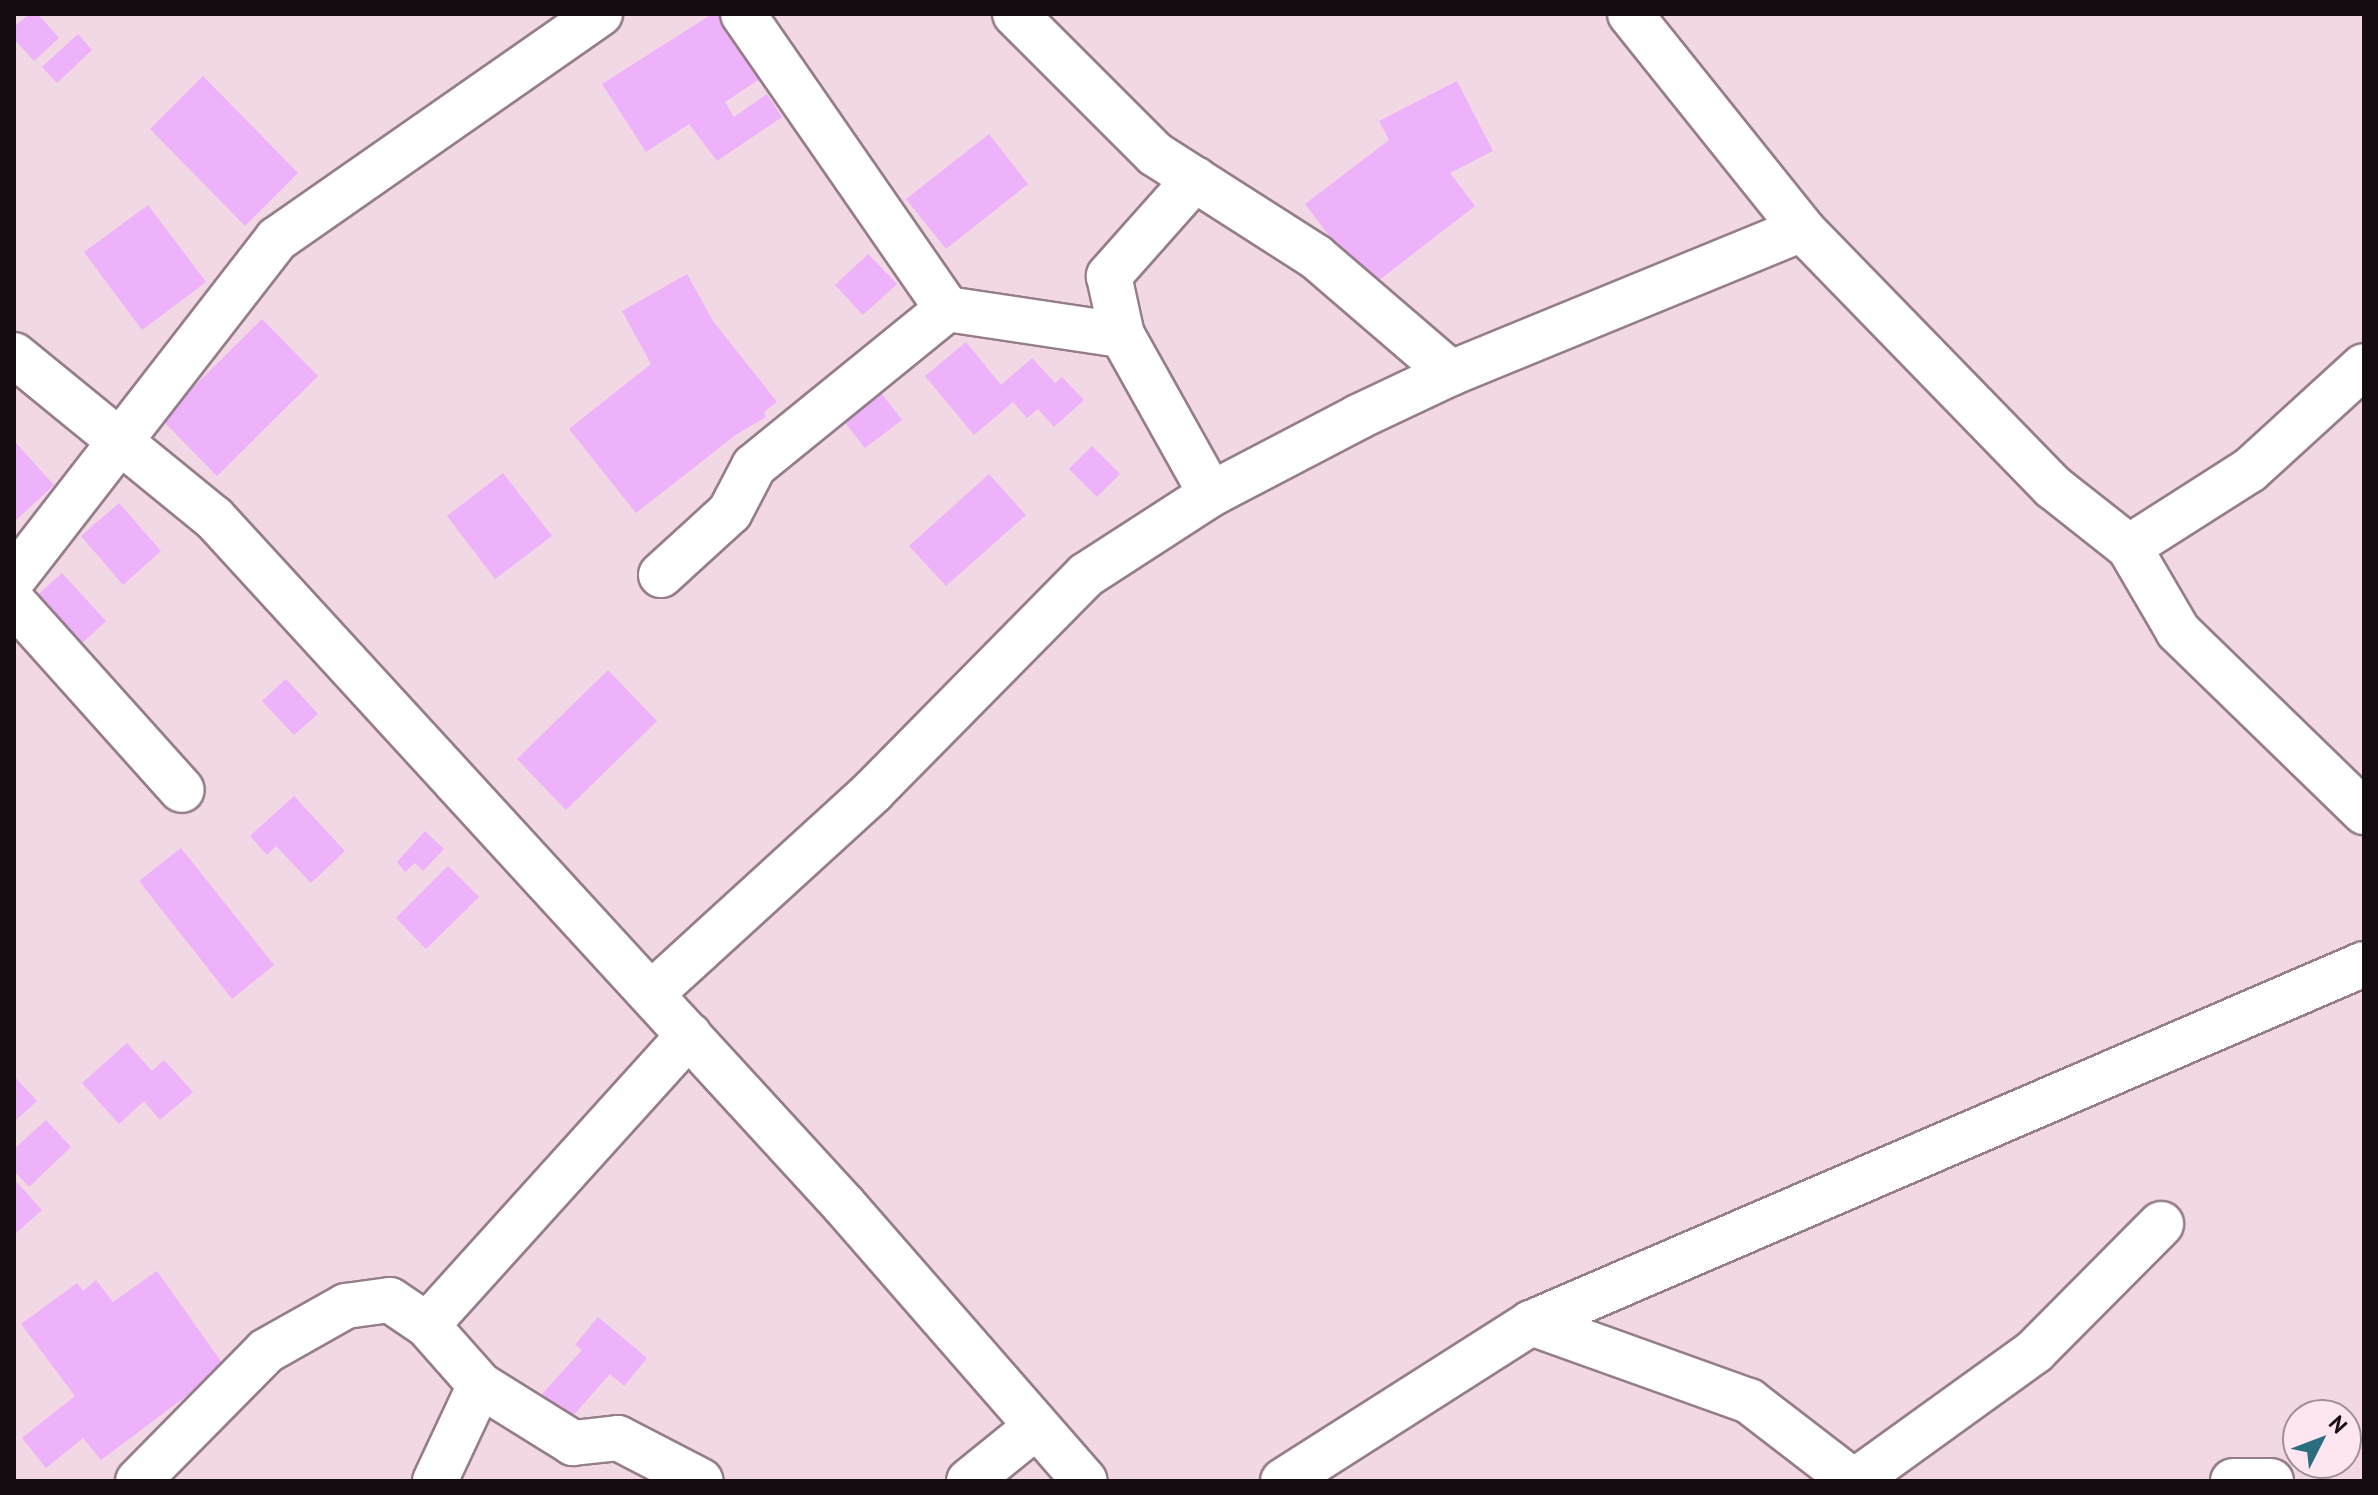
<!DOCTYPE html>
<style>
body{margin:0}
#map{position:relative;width:2378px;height:1495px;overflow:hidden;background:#f1d8e4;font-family:"PT Sans",sans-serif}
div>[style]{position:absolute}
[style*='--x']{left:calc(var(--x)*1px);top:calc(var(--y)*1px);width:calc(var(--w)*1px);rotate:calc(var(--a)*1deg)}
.building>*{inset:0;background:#eeb2fb}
.roads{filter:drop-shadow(2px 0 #957e8a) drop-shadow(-2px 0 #957e8a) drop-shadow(0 2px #957e8a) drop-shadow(0 -2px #957e8a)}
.minor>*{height:44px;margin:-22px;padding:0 22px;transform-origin:22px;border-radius:22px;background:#fff}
span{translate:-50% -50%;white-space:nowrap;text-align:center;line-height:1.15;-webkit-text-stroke:6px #fee5f2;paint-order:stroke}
.frame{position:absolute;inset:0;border:16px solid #150c11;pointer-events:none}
.north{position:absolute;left:2282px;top:1399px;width:80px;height:80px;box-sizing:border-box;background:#fee5f2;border:2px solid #a18e98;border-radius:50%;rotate:48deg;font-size:22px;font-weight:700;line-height:32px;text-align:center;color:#150c11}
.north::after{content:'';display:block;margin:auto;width:28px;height:36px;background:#296d7e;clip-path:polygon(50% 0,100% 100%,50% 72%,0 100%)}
</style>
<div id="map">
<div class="building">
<div style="clip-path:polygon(29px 14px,38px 14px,59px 38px,34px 61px,14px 39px,14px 27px)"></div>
<div style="clip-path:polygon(712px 14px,718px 14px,760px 79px,725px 102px,734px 117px,767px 94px,782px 117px,717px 161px,689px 124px,646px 152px,602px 84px)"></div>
<div style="clip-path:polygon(78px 34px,92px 50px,57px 83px,42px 67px)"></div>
<div style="clip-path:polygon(203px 76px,298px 173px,245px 226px,150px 129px)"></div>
<div style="clip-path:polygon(1457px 81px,1493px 151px,1450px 173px,1475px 206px,1369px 288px,1305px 204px,1389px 140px,1379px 121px)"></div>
<div style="clip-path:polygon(989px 134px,1028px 184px,946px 249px,906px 199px)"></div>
<div style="clip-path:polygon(148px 205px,206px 282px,142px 330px,84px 252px)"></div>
<div style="clip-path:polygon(868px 254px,897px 284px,863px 315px,835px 285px)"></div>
<div style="clip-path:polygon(687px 274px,713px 321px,777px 402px,764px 412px,766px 417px,737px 434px,636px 513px,569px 429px,651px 364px,622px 311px)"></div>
<div style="clip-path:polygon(262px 319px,318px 376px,217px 476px,161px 419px)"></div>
<div style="clip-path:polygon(966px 342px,1001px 385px,1032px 358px,1055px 383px,1062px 377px,1084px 400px,1054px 427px,1038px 409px,1027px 418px,1013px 402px,974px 435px,925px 376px)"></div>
<div style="clip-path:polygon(878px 389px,902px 420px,865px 448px,841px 418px)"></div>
<div style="clip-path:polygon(16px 443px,54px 485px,14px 522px,14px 445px)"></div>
<div style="clip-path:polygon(1092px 446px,1120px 474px,1097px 497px,1069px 469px)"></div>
<div style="clip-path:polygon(503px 473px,552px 536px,495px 579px,447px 516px)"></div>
<div style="clip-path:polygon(989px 474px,1026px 515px,946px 586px,909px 546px)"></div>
<div style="clip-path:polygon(119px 503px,161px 551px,123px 585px,81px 536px)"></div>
<div style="clip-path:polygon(62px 573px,106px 621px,76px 649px,32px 600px)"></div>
<div style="clip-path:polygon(608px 670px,657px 721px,566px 810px,517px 759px)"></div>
<div style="clip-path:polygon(286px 679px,318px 714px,294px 735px,262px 701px)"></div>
<div style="clip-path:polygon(294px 796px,345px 851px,311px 883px,276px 846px,267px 855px,250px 836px)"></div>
<div style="clip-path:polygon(425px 831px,444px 849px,423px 871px,415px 863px,405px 872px,397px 862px)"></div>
<div style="clip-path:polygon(181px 848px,274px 965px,232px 999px,139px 881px)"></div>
<div style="clip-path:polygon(448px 866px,479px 897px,426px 949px,396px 918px)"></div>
<div style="clip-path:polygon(127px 1043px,152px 1071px,164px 1060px,193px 1092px,160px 1120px,144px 1101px,119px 1124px,82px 1083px)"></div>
<div style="clip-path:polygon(14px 1076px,37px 1101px,14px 1122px)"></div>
<div style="clip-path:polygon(46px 1120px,71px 1147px,29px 1187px,14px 1171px,14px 1149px)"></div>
<div style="clip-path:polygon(14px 1179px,42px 1210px,14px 1235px)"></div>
<div style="clip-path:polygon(157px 1271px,225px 1367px,101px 1460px,83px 1438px,46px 1468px,22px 1438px,75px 1396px,21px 1324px,77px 1283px,83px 1291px,96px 1280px,113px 1302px)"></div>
<div style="clip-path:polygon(598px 1317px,647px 1358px,624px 1386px,610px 1374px,570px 1419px,542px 1394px,582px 1350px,575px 1345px)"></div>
</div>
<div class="roads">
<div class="minor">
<div style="--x:743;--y:14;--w:359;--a:55.3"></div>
<div style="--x:1015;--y:14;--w:198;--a:45"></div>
<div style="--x:1155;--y:154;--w:191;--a:32.6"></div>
<div style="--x:1316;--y:257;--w:178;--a:40.7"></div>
<div style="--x:1630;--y:14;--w:275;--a:51.3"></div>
<div style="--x:1802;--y:229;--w:360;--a:45.8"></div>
<div style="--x:2053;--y:487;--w:97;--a:38.3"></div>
<div style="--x:2129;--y:547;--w:97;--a:59.7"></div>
<div style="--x:2178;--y:631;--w:260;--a:44.2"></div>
<div style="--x:1195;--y:179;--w:130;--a:131.6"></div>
<div style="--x:1109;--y:276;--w:60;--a:77.6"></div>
<div style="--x:1122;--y:335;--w:182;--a:60.8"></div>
<div style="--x:14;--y:355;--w:258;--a:39.2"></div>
<div style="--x:214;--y:518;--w:932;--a:47.48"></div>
<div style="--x:844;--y:1205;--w:366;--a:48.9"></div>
<div style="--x:2129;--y:547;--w:143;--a:-32.5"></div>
<div style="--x:2250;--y:470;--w:154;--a:-42.4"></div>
<div style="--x:661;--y:575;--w:93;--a:-42.4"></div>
<div style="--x:730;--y:512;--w:52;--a:-62.4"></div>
<div style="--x:754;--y:466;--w:249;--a:-39.1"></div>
<div style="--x:947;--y:309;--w:177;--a:8.5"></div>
<div style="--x:14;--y:578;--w:429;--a:-52.2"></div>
<div style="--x:277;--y:239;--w:394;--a:-34.9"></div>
<div style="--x:14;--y:603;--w:251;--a:48.1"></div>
<div style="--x:651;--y:994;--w:301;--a:-42.4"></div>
<div style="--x:873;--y:791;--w:303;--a:-45.4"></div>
<div style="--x:1086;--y:575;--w:149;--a:-32.9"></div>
<div style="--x:1211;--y:494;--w:166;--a:-27.6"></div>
<div style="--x:1358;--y:417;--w:103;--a:-25.3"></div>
<div style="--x:1451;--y:373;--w:379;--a:-22.3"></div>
<div style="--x:1531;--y:1323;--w:232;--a:19.7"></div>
<div style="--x:1749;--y:1401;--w:131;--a:37.6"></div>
<div style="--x:427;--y:1325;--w:391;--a:-47.9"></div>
<div style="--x:138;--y:1481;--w:182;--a:-45.4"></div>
<div style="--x:266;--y:1351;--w:92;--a:-29.4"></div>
<div style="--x:346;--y:1306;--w:44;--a:-7.8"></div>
<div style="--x:390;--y:1300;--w:45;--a:34"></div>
<div style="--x:427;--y:1325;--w:80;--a:48.5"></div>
<div style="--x:480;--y:1385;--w:110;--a:31.9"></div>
<div style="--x:573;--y:1443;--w:45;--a:-6.3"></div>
<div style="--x:618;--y:1438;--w:93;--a:27.4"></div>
<div style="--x:435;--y:1481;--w:106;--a:-64.9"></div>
<div style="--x:969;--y:1481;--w:87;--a:-39"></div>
<div style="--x:1283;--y:1481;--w:294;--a:-32.5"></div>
<div style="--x:1531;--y:1323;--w:907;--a:-23.31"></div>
<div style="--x:1855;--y:1481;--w:222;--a:-35.8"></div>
<div style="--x:2035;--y:1351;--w:179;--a:-45.2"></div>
<div style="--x:2233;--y:1481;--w:38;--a:0"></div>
</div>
</div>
<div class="frame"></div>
<div class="north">N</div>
</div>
